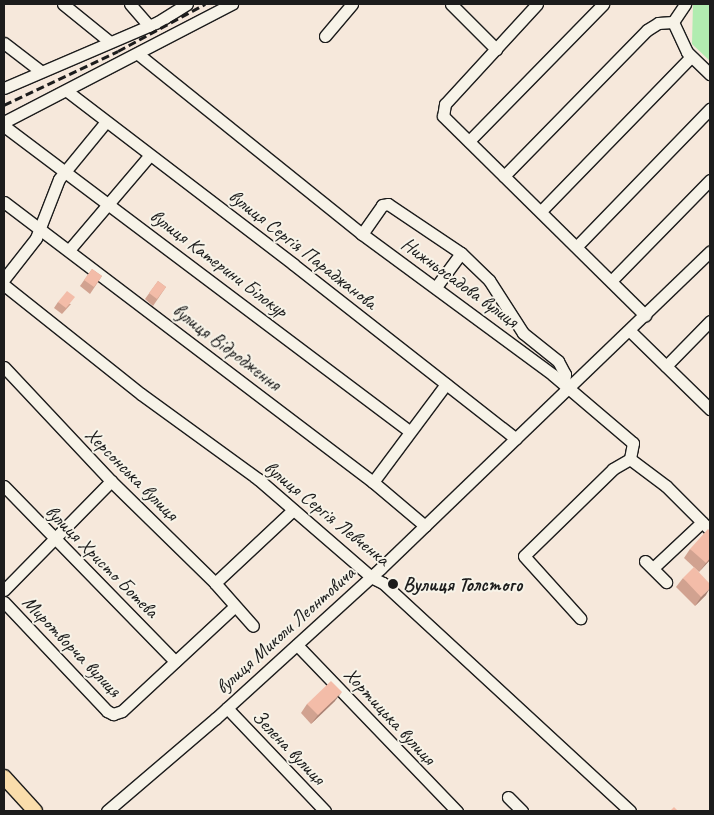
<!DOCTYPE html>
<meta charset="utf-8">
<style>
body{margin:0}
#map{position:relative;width:714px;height:815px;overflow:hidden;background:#f6e8db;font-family:Caveat,sans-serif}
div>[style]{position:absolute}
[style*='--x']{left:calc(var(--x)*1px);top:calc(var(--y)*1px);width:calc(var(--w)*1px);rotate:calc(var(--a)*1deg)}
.green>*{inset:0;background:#b1ecb0}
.roads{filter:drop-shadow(1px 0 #1c1c1c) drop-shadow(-1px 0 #1c1c1c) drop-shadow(0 1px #1c1c1c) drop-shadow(0 -1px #1c1c1c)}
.minor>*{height:11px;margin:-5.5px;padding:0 5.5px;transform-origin:5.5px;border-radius:5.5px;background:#f7f3e8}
.major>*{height:14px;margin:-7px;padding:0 7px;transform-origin:7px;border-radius:7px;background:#faddab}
.rail>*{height:2.5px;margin-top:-1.25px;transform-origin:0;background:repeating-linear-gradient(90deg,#1c1c1c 0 8px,transparent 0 12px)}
.wall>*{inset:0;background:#d1a290}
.shaded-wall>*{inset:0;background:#aa8476}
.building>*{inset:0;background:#f3bca8}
.dots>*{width:14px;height:14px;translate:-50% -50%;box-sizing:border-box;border:2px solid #f7f3e8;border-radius:50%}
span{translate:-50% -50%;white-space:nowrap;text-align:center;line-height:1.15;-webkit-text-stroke:4px #f7f3e8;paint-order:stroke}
.street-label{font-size:20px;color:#1c1c1c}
.poi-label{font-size:20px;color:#1c1c1c;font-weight:700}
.left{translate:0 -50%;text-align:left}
.frame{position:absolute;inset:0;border:5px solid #1c1c1c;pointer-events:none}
</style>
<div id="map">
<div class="green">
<div style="clip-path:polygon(693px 4px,710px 4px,710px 61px,692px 44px)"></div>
</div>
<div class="roads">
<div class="minor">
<div style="--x:63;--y:4;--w:60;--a:39"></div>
<div style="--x:130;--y:4;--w:29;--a:49"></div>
<div style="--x:451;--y:4;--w:64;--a:45"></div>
<div style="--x:537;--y:4;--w:136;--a:132.6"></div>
<div style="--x:445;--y:104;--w:12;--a:99"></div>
<div style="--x:443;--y:116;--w:284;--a:44.6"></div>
<div style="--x:673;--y:22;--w:33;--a:65"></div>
<div style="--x:687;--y:52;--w:32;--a:44"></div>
<div style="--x:325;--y:36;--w:42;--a:-49.8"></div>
<div style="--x:4;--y:43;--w:44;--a:37.6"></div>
<div style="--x:138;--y:54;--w:287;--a:38.8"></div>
<div style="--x:362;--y:234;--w:237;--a:36.4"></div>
<div style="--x:553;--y:375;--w:105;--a:40.4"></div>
<div style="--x:633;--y:443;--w:16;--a:101"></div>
<div style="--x:630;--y:459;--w:20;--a:150"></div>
<div style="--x:613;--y:469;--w:124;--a:135.7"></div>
<div style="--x:524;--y:556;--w:84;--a:47.9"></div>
<div style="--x:4;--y:88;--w:168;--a:-23.2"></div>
<div style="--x:158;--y:22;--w:34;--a:-32"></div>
<div style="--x:67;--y:91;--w:285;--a:37.4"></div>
<div style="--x:293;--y:264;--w:283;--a:38.1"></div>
<div style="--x:4;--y:122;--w:257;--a:-27.4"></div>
<div style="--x:4;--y:126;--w:507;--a:36.98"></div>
<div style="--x:469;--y:141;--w:192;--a:-45.6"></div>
<div style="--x:504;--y:176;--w:204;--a:-45.6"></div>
<div style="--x:647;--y:30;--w:13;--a:-32"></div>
<div style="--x:658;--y:23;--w:15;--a:-4"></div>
<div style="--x:673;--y:22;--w:22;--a:-56"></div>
<div style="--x:4;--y:202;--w:463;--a:37.2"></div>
<div style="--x:373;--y:482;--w:68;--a:40.2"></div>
<div style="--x:541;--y:211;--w:215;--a:-45.8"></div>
<div style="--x:362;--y:234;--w:35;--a:-55"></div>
<div style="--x:382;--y:205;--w:6;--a:-9"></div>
<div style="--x:388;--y:204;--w:88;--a:33.9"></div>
<div style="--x:461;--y:253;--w:39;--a:44"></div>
<div style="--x:489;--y:280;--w:63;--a:57.3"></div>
<div style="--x:523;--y:333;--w:45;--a:38.7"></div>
<div style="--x:558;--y:361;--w:15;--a:62"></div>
<div style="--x:565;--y:374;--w:10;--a:96"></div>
<div style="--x:578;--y:245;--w:190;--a:-45.9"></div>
<div style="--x:69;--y:250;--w:123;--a:-49.6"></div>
<div style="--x:4;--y:279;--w:52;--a:-52"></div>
<div style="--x:36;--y:238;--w:63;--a:-68.7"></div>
<div style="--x:59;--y:179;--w:72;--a:-50.6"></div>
<div style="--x:612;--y:280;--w:140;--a:-45.6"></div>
<div style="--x:4;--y:285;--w:175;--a:38.5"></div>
<div style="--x:141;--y:394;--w:145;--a:36"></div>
<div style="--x:258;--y:479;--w:150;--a:40.9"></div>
<div style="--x:371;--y:577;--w:13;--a:27"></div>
<div style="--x:383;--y:583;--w:336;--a:42.7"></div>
<div style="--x:436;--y:287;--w:42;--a:-53.7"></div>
<div style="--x:630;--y:331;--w:112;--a:44.3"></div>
<div style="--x:666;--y:366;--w:63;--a:-45.6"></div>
<div style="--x:4;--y:367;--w:156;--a:46.8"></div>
<div style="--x:111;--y:481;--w:146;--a:44.4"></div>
<div style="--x:215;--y:583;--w:57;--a:48.5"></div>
<div style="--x:630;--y:459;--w:45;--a:36.9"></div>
<div style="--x:666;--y:486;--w:62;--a:45"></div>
<div style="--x:373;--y:482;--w:122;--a:-53.3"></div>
<div style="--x:4;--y:486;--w:245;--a:45.7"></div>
<div style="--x:645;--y:561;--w:30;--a:45"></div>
<div style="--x:653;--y:568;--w:67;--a:-43.2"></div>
<div style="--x:215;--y:583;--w:107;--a:-43.1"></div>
<div style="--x:4;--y:590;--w:153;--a:-45.5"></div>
<div style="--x:4;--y:602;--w:150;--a:46.6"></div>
<div style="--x:107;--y:711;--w:7;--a:27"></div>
<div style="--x:113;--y:714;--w:9;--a:-18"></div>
<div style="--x:122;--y:711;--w:154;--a:-42.9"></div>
<div style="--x:297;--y:645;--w:231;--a:46.1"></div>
<div style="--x:227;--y:708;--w:142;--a:46.4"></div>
<div style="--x:508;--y:797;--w:20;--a:45"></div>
<div style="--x:107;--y:811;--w:143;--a:-40.5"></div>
<div style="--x:216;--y:718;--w:222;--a:-42.3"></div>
<div style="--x:380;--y:569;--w:458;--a:-43.9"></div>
</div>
<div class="major">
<div style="--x:4;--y:777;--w:46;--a:47.6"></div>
</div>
</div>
<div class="rail">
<div style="--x:4;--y:105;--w:126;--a:-25.3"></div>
<div style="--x:118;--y:51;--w:99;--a:-28.4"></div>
</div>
<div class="wall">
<div style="clip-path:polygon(92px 269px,102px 276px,90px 294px,80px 286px)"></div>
<div style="clip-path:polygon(158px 281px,166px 287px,153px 306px,145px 299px)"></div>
<div style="clip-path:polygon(58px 302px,71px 304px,62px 314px,54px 308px)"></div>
<div style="clip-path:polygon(690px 549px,710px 560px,699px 572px,684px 558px)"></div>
<div style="clip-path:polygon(683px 578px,706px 595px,695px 606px,676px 587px)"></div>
<div style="clip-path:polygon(335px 701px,311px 724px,301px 713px,307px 704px)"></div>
</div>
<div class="shaded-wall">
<div style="clip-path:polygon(710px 558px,710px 560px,699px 572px,706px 563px)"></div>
<div style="clip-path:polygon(710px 588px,706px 595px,695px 606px,701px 597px)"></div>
<div style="clip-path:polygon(342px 692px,335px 701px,311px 724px,318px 715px)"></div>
</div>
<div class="building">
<div style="clip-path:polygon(92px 269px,102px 276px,94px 287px,84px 280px)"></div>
<div style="clip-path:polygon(158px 281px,166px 287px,157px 299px,149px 293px)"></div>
<div style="clip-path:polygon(67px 291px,75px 297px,66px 308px,58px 302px)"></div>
<div style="clip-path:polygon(708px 529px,710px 531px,710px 558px,706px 563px,690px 549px)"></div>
<div style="clip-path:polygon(694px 567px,710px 584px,710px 588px,701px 597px,683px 578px)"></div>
<div style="clip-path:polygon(331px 681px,342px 692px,318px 715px,307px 704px)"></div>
<div style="clip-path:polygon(674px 807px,678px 811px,670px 811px)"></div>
</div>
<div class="dots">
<div style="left:393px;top:584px;background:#1c1c1c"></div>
</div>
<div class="street-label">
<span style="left:303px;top:249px;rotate:38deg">вулиця Сергія Параджанова</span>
<span style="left:219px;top:263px;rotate:37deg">вулиця Катерини Білокур</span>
<span style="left:460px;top:282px;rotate:36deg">Нижньосадова вулиця</span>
<span style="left:227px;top:347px;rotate:37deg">вулиця Відродження</span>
<span style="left:132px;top:474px;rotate:45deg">Херсонська вулиця</span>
<span style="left:327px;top:513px;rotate:39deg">вулиця Сергія Левченка</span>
<span style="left:102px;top:561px;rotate:45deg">вулиця Христо Ботева</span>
<span style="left:285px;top:630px;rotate:-42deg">вулиця Миколи Леонтовича</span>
<span style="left:72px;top:646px;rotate:46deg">Миротворча вулиця</span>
<span style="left:390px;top:716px;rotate:47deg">Хортицька вулиця</span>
<span style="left:289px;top:747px;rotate:46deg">Зелена вулиця</span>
</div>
<div class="poi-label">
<span class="left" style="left:403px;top:584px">Вулиця Толстого</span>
</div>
<div class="frame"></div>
</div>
